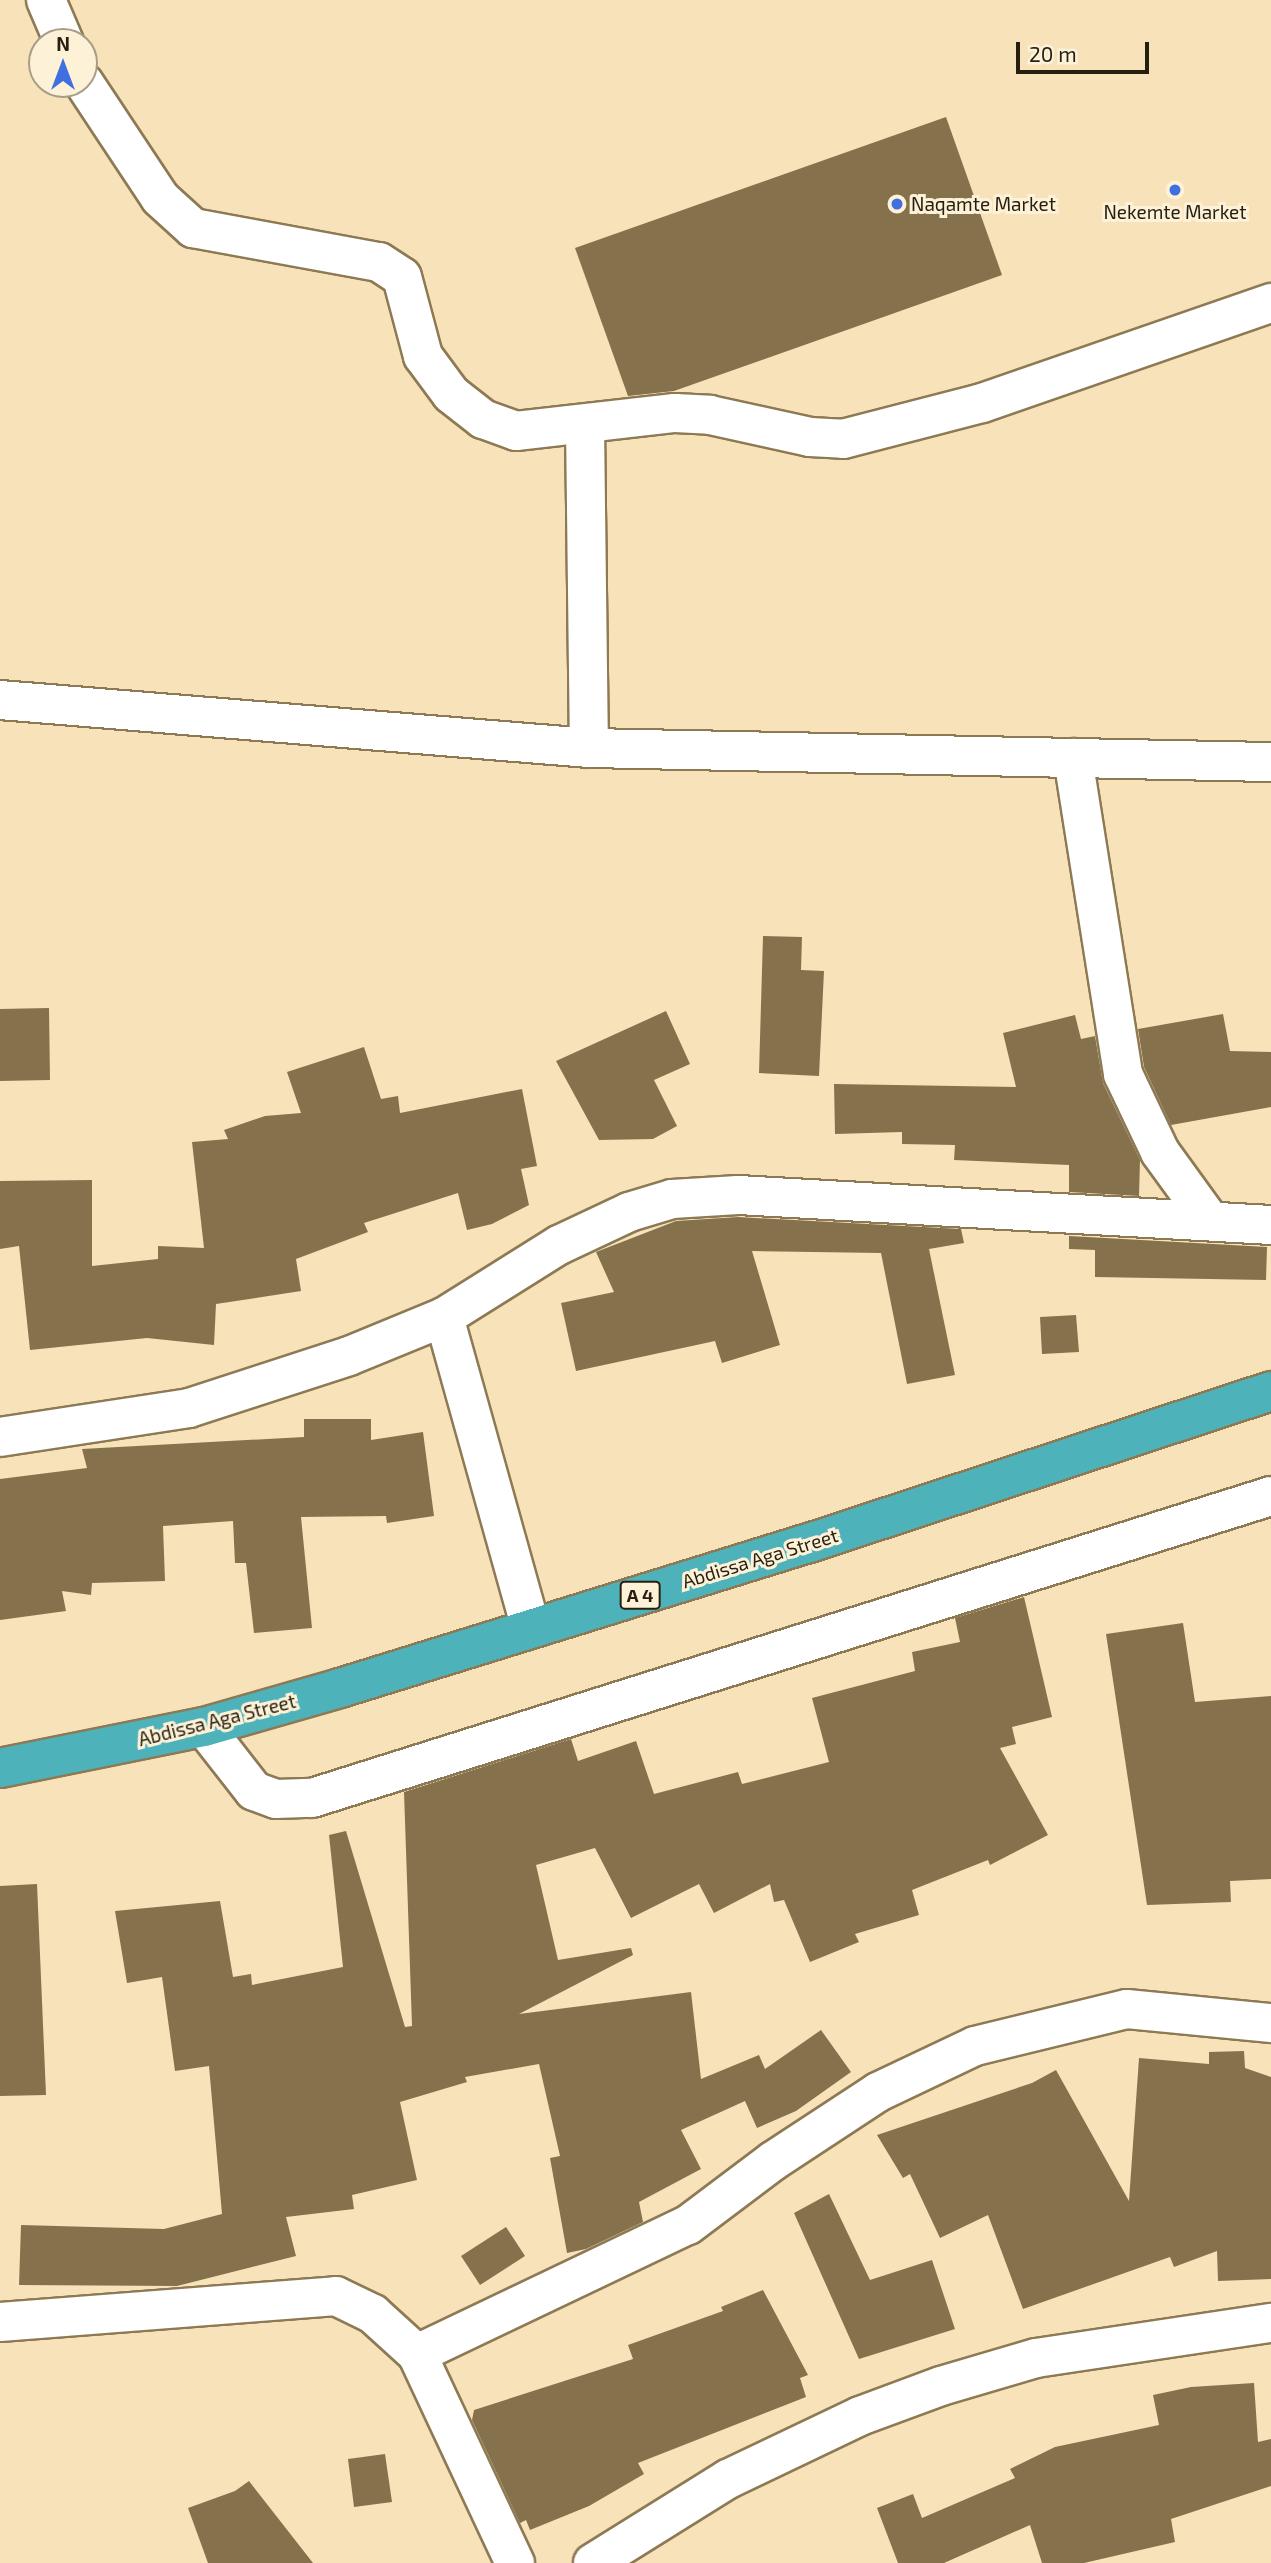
<!DOCTYPE html>
<style>
body{margin:0}
#map{position:relative;width:1271px;height:2563px;overflow:hidden;background:#f7e2b9;font-family:"Exo 2",sans-serif}
div>[style]{position:absolute}
[style*='--x']{left:calc(var(--x)*1px);top:calc(var(--y)*1px);width:calc(var(--w)*1px);rotate:calc(var(--a)*1deg)}
.building>*{inset:0;background:#85724d}
.roads{filter:drop-shadow(2px 0 #8d7a54) drop-shadow(-2px 0 #8d7a54) drop-shadow(0 2px #8d7a54) drop-shadow(0 -2px #8d7a54)}
.minor>*{height:38px;margin:-19px;padding:0 19px;transform-origin:19px;border-radius:19px;background:#fff}
.tertiary>*{height:38px;margin:-19px;padding:0 19px;transform-origin:19px;border-radius:19px;background:#fff}
.trunk>*{height:38px;margin:-19px;padding:0 19px;transform-origin:19px;border-radius:19px;background:#4eb2bb}
.dots>*{width:19px;height:19px;translate:-50% -50%;box-sizing:border-box;border:4px solid #fdf1d8;border-radius:50%}
span{translate:-50% -50%;white-space:nowrap;text-align:center;line-height:1.15;-webkit-text-stroke:6px #fdf1d8;paint-order:stroke}
.shield-label span{padding:2px 5px;background:#fdf1d8;border:2px solid;border-radius:5px;-webkit-text-stroke-width:0}
.shield-label{font-size:18px;color:#261f0f;font-weight:700}
.poi-label{font-size:19px;color:#261f0f}
.left{translate:0 -50%;text-align:left}
.street-label{font-size:19px;color:#261f0f}
.north{position:absolute;left:28px;top:28px;width:70px;height:70px;box-sizing:border-box;background:#fdf1d8;border:2px solid #a79d88;border-radius:50%;rotate:0deg;font-size:19px;font-weight:700;line-height:28px;text-align:center;color:#261f0f}
.north::after{content:'';display:block;margin:auto;width:24px;height:32px;background:#406fe0;clip-path:polygon(50% 0,100% 100%,50% 72%,0 100%)}
.scale{position:absolute;left:1016px;top:42px;width:133px;height:32px;box-sizing:border-box;border:4px solid #261f0f;border-top:0;padding-left:9px;font-size:21px;line-height:24px;white-space:nowrap;color:#261f0f;-webkit-text-stroke:5px #fdf1d8;paint-order:stroke}
</style>
<div id="map">
<div class="building">
<div style="clip-path:polygon(946px 117px,1002px 275px,674px 391px,628px 396px,575px 248px)"></div>
<div style="clip-path:polygon(763px 936px,802px 937px,801px 970px,824px 971px,819px 1076px,759px 1073px)"></div>
<div style="clip-path:polygon(49px 1008px,50px 1080px,0 1081px,0 1009px)"></div>
<div style="clip-path:polygon(666px 1011px,690px 1064px,654px 1080px,677px 1126px,653px 1139px,599px 1140px,556px 1061px)"></div>
<div style="clip-path:polygon(1223px 1014px,1230px 1051px,1271px 1052px,1271px 1107px,1171px 1125px,1144px 1067px,1138px 1029px)"></div>
<div style="clip-path:polygon(1075px 1015px,1081px 1039px,1095px 1036px,1103px 1083px,1140px 1160px,1139px 1196px,1069px 1192px,1069px 1165px,954px 1160px,955px 1145px,902px 1144px,902px 1132px,835px 1134px,834px 1084px,1016px 1087px,1003px 1033px)"></div>
<div style="clip-path:polygon(364px 1047px,381px 1099px,398px 1096px,400px 1113px,522px 1089px,537px 1166px,521px 1169px,529px 1205px,492px 1224px,467px 1230px,458px 1193px,364px 1223px,368px 1232px,296px 1259px,301px 1291px,216px 1304px,214px 1345px,147px 1338px,30px 1350px,19px 1246px,0 1249px,0 1181px,92px 1180px,92px 1266px,158px 1259px,158px 1246px,204px 1248px,192px 1142px,228px 1139px,224px 1130px,265px 1116px,301px 1113px,287px 1072px)"></div>
<div style="clip-path:polygon(738px 1217px,961px 1229px,964px 1243px,929px 1249px,955px 1375px,907px 1384px,881px 1253px,752px 1251px,780px 1345px,722px 1363px,715px 1341px,576px 1371px,561px 1303px,614px 1292px,596px 1252px,676px 1221px)"></div>
<div style="clip-path:polygon(1069px 1236px,1267px 1247px,1266px 1280px,1095px 1277px,1095px 1250px,1069px 1249px)"></div>
<div style="clip-path:polygon(1076px 1315px,1079px 1352px,1042px 1354px,1040px 1317px)"></div>
<div style="clip-path:polygon(304px 1419px,371px 1419px,371px 1440px,423px 1432px,434px 1516px,387px 1523px,386px 1516px,301px 1517px,312px 1628px,254px 1633px,246px 1563px,235px 1563px,233px 1521px,163px 1526px,165px 1581px,92px 1583px,91px 1595px,62px 1591px,66px 1611px,0 1620px,0 1479px,87px 1468px,82px 1449px,304px 1437px)"></div>
<div style="clip-path:polygon(1024px 1597px,1052px 1717px,1012px 1727px,1016px 1744px,1000px 1748px,1048px 1835px,990px 1865px,988px 1860px,912px 1890px,919px 1915px,855px 1934px,859px 1942px,810px 1962px,784px 1900px,774px 1902px,770px 1884px,714px 1913px,699px 1884px,631px 1918px,595px 1848px,536px 1865px,558px 1960px,631px 1948px,633px 1955px,519px 2014px,691px 1992px,701px 2079px,759px 2055px,765px 2069px,821px 2030px,851px 2072px,796px 2111px,757px 2128px,745px 2101px,681px 2130px,701px 2169px,639px 2202px,643px 2222px,586px 2249px,567px 2253px,550px 2158px,560px 2156px,539px 2064px,465px 2077px,467px 2082px,400px 2102px,417px 2180px,352px 2195px,354px 2209px,286px 2217px,296px 2256px,177px 2286px,19px 2285px,21px 2225px,164px 2229px,222px 2214px,209px 2066px,175px 2071px,162px 1977px,127px 1983px,115px 1911px,220px 1901px,233px 1977px,251px 1974px,252px 1985px,343px 1967px,329px 1835px,346px 1831px,405px 2027px,412px 2026px,404px 1792px,571px 1739px,578px 1761px,636px 1741px,654px 1794px,738px 1772px,742px 1784px,829px 1762px,812px 1698px,915px 1671px,912px 1652px,960px 1642px,955px 1618px)"></div>
<div style="clip-path:polygon(1183px 1623px,1195px 1702px,1271px 1696px,1271px 1879px,1230px 1881px,1231px 1902px,1147px 1905px,1106px 1634px)"></div>
<div style="clip-path:polygon(37px 1884px,46px 2095px,0 2096px,0 1886px)"></div>
<div style="clip-path:polygon(1244px 2051px,1245px 2068px,1271px 2077px,1271px 2279px,1218px 2281px,1217px 2251px,1174px 2267px,1170px 2257px,1023px 2309px,988px 2215px,940px 2238px,910px 2174px,903px 2178px,877px 2135px,1032px 2083px,1056px 2070px,1129px 2201px,1139px 2058px,1209px 2064px,1209px 2052px)"></div>
<div style="clip-path:polygon(829px 2194px,870px 2280px,932px 2260px,955px 2329px,859px 2359px,794px 2213px)"></div>
<div style="clip-path:polygon(506px 2227px,525px 2256px,480px 2285px,461px 2256px)"></div>
<div style="clip-path:polygon(763px 2290px,808px 2375px,800px 2378px,806px 2397px,638px 2463px,644px 2474px,589px 2506px,530px 2530px,526px 2520px,520px 2523px,472px 2420px,474px 2410px,633px 2359px,628px 2345px,723px 2311px,721px 2307px)"></div>
<div style="clip-path:polygon(1254px 2383px,1258px 2442px,1271px 2439px,1271px 2486px,1171px 2519px,1175px 2542px,1084px 2563px,1042px 2563px,1030px 2525px,944px 2563px,898px 2563px,877px 2508px,913px 2494px,922px 2518px,1015px 2478px,1010px 2469px,1055px 2447px,1159px 2425px,1153px 2395px,1191px 2387px)"></div>
<div style="clip-path:polygon(385px 2454px,392px 2502px,354px 2507px,348px 2459px)"></div>
<div style="clip-path:polygon(249px 2481px,313px 2563px,208px 2563px,188px 2508px,235px 2491px)"></div>
</div>
<div class="roads">
<div class="minor">
<div style="--x:46;--y:0;--w:46;--a:66.8"></div>
<div style="--x:84;--y:83;--w:138;--a:56.5"></div>
<div style="--x:160;--y:198;--w:45;--a:42.3"></div>
<div style="--x:193;--y:228;--w:189;--a:10.4"></div>
<div style="--x:379;--y:262;--w:27;--a:33"></div>
<div style="--x:402;--y:277;--w:82;--a:75.1"></div>
<div style="--x:423;--y:356;--w:47;--a:53.6"></div>
<div style="--x:451;--y:394;--w:41;--a:38"></div>
<div style="--x:483;--y:419;--w:35;--a:20"></div>
<div style="--x:516;--y:431;--w:160;--a:-6.5"></div>
<div style="--x:675;--y:413;--w:35;--a:3"></div>
<div style="--x:710;--y:415;--w:102;--a:12.4"></div>
<div style="--x:810;--y:437;--w:33;--a:3"></div>
<div style="--x:843;--y:439;--w:144;--a:-14.5"></div>
<div style="--x:982;--y:403;--w:306;--a:-19.1"></div>
<div style="--x:585;--y:425;--w:323;--a:89.3"></div>
<div style="--x:1073;--y:758;--w:320;--a:81"></div>
<div style="--x:1123;--y:1074;--w:86;--a:64.6"></div>
<div style="--x:1160;--y:1152;--w:82;--a:54"></div>
<div style="--x:444;--y:1317;--w:323;--a:74.4"></div>
<div style="--x:0;--y:1437;--w:191;--a:-8.7"></div>
<div style="--x:189;--y:1408;--w:168;--a:-18"></div>
<div style="--x:349;--y:1356;--w:103;--a:-22.3"></div>
<div style="--x:444;--y:1317;--w:136;--a:-32.1"></div>
<div style="--x:559;--y:1245;--w:77;--a:-25.2"></div>
<div style="--x:629;--y:1212;--w:45;--a:-16.8"></div>
<div style="--x:672;--y:1199;--w:66;--a:-3.5"></div>
<div style="--x:738;--y:1195;--w:534;--a:3.22"></div>
<div style="--x:204;--y:1727;--w:81;--a:52"></div>
<div style="--x:254;--y:1791;--w:23;--a:20"></div>
<div style="--x:276;--y:1799;--w:36;--a:-2"></div>
<div style="--x:312;--y:1798;--w:1005;--a:-17.48"></div>
<div style="--x:0;--y:2322;--w:337;--a:-4.4"></div>
<div style="--x:336;--y:2296;--w:41;--a:25.9"></div>
<div style="--x:373;--y:2314;--w:59;--a:42.3"></div>
<div style="--x:417;--y:2354;--w:231;--a:64.9"></div>
<div style="--x:417;--y:2354;--w:300;--a:-25.5"></div>
<div style="--x:688;--y:2225;--w:106;--a:-37"></div>
<div style="--x:773;--y:2161;--w:126;--a:-33.3"></div>
<div style="--x:878;--y:2092;--w:107;--a:-25.4"></div>
<div style="--x:975;--y:2046;--w:156;--a:-13.7"></div>
<div style="--x:1127;--y:2009;--w:145;--a:5.6"></div>
<div style="--x:593;--y:2563;--w:159;--a:-31.9"></div>
<div style="--x:728;--y:2479;--w:146;--a:-25.5"></div>
<div style="--x:860;--y:2416;--w:86;--a:-20.3"></div>
<div style="--x:941;--y:2386;--w:99;--a:-16.4"></div>
<div style="--x:1036;--y:2358;--w:238;--a:-8.5"></div>
</div>
<div class="tertiary">
<div style="--x:0;--y:700;--w:591;--a:4.66"></div>
<div style="--x:589;--y:748;--w:682;--a:1.18"></div>
</div>
<div class="trunk">
<div style="--x:0;--y:1768;--w:208;--a:-11.4"></div>
<div style="--x:204;--y:1727;--w:141;--a:-16"></div>
<div style="--x:340;--y:1688;--w:491;--a:-17.2"></div>
<div style="--x:809;--y:1543;--w:486;--a:-18.2"></div>
</div>
</div>
<div class="dots">
<div style="left:1175px;top:190px;background:#406fe0"></div>
<div style="left:897px;top:204px;background:#406fe0"></div>
</div>
<div class="shield-label">
<span style="left:640px;top:1595px">A 4</span>
</div>
<div class="poi-label">
<span class="left" style="left:911px;top:204px">Naqamte Market</span>
<span style="left:1175px;top:212px">Nekemte Market</span>
</div>
<div class="street-label">
<span style="left:760px;top:1558px;rotate:-17deg">Abdissa Aga Street</span>
<span style="left:217px;top:1720px;rotate:-14deg">Abdissa Aga Street</span>
</div>
<div class="north">N</div>
<div class="scale">20 m</div>
</div>
